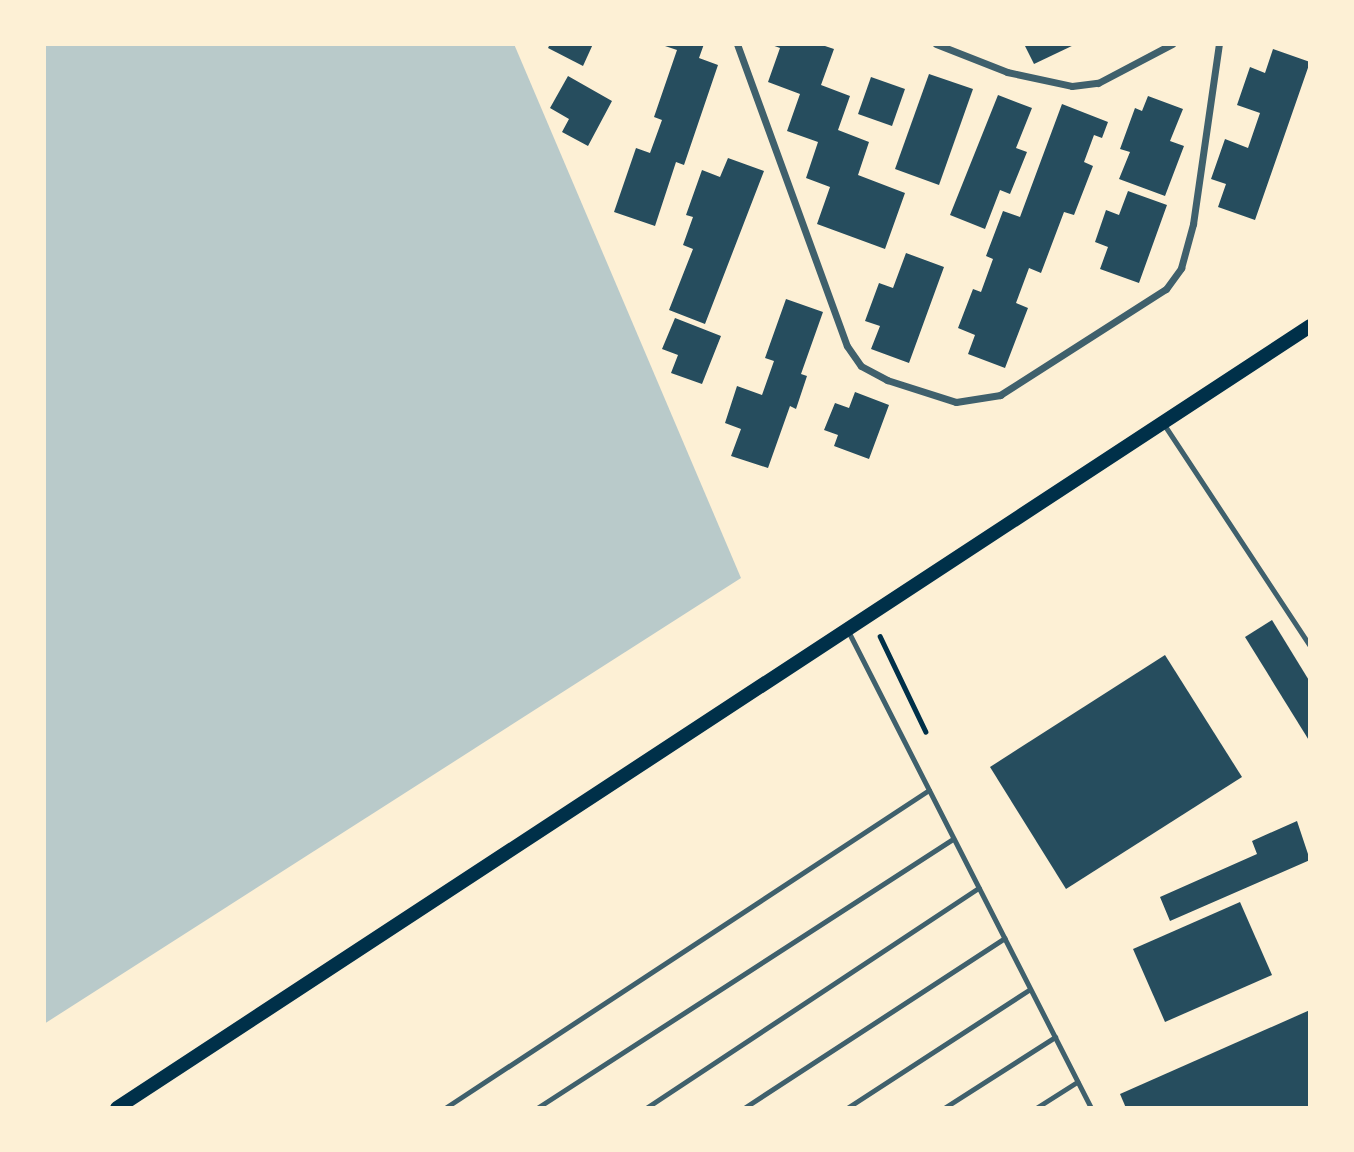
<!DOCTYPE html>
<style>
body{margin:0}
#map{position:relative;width:1354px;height:1152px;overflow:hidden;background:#fdf0d5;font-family:Montserrat,sans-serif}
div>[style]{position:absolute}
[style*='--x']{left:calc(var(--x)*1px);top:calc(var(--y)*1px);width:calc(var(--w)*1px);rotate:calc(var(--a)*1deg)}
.green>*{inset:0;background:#b9caca}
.building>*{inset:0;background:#264d5e}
.path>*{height:4.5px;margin:-2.25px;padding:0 2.25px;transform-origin:2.25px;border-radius:2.25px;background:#003049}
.service>*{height:5px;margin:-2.5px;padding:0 2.5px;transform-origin:2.5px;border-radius:2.5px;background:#3f606c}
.minor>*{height:7px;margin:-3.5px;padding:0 3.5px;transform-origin:3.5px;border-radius:3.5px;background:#3f606c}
.secondary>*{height:14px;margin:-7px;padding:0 7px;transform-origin:7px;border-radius:7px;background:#003049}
span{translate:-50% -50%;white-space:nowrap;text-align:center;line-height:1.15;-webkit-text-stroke:5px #fdf0d5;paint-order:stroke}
.frame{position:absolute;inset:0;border:46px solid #fdf0d5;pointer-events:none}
</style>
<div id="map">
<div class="green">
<div style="clip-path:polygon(44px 44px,514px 44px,741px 578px,44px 1024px)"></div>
</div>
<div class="building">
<div style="clip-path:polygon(550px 44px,593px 44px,583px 66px,548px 48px)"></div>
<div style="clip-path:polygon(659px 44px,704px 44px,699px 58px,718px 65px,684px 165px,676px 162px,655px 226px,614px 212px,636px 148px,650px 153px,662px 120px,654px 117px,677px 50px)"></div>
<div style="clip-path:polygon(769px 44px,819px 44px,834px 49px,821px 85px,850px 96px,838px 130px,869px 142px,858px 175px,905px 193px,885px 249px,817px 224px,830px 187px,806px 178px,818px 142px,787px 131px,800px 94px,768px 82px,780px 48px)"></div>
<div style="clip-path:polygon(1024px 44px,1076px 44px,1034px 64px)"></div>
<div style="clip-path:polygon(1273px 49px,1310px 62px,1255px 220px,1218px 207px,1226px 184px,1211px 179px,1225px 139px,1248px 148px,1260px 113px,1237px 105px,1250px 67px,1265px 73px)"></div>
<div style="clip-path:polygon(929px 74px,973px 89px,939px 185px,895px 169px)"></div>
<div style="clip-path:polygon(568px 76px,612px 101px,588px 146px,562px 132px,569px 119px,550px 108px)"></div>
<div style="clip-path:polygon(871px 77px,905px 89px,892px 126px,858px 114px)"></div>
<div style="clip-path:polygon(998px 95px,1032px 108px,1016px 148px,1027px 152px,1010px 194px,1000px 190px,985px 229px,950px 215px)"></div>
<div style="clip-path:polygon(1148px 96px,1183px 109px,1170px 141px,1184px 146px,1165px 196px,1119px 179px,1130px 152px,1120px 149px,1135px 108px,1142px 111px)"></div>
<div style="clip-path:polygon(1062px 104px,1108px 122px,1102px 138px,1094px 135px,1084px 162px,1093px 166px,1074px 215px,1064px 212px,1041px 273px,1029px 268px,1016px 303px,1028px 308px,1005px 368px,968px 354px,975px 335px,958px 328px,973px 289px,981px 292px,993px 259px,986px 256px,1003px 211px,1020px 217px)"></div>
<div style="clip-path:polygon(728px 158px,764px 171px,705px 324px,669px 310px,693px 249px,683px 245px,693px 217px,686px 215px,702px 170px,720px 177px)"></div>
<div style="clip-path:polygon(1128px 191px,1167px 205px,1139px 283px,1100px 269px,1108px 247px,1095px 242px,1106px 210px,1119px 215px)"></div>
<div style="clip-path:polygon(906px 253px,944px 267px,909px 363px,871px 349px,880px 326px,865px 321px,879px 283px,893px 288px)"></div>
<div style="clip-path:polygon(786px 299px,823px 312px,801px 374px,807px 376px,796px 409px,790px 406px,768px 468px,731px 456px,741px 429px,725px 423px,737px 386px,762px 395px,774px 361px,765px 358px)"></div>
<div style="clip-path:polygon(675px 318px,721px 336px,702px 384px,671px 373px,678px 355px,662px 349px)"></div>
<div style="clip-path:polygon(855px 392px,889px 405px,869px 459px,834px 446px,838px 435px,824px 430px,835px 403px,849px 408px)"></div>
<div style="clip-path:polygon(1272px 620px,1310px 682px,1310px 742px,1245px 637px)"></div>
<div style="clip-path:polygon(1165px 655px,1242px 777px,1066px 889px,990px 767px)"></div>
<div style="clip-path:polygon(1297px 821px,1310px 860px,1170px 921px,1160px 897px,1257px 854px,1252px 841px)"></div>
<div style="clip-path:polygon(1240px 902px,1272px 975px,1165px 1022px,1133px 949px)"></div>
<div style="clip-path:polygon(1310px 1010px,1310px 1108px,1126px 1108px,1120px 1094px)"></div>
</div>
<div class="path">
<div style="--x:880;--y:636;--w:106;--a:64.4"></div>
</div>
<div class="service">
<div style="--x:1163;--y:423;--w:267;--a:56.6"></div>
<div style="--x:848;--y:631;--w:535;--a:63"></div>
<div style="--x:445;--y:1108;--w:579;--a:-33.31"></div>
<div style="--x:537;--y:1108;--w:495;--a:-32.9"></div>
<div style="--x:646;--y:1108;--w:399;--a:-33.5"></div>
<div style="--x:744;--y:1108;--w:311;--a:-33.1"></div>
<div style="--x:847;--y:1108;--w:218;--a:-33"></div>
<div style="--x:944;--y:1108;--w:132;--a:-32.6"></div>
<div style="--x:1036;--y:1108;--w:49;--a:-32.4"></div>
</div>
<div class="minor">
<div style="--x:737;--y:44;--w:321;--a:70"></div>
<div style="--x:847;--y:346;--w:24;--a:55"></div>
<div style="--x:861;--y:366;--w:30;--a:28"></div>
<div style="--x:887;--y:380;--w:72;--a:17.7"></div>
<div style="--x:956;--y:402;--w:45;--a:-9"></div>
<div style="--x:1000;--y:395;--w:197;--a:-32.6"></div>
<div style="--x:1166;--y:289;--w:26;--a:-54"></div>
<div style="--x:1181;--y:268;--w:46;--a:-74.7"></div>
<div style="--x:1193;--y:224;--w:182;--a:-81.8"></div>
<div style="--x:936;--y:44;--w:76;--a:21.5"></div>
<div style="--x:1007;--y:72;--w:66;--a:12.2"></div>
<div style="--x:1072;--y:86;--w:26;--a:-7"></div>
<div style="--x:1098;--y:83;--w:84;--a:-27.8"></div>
</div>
<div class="secondary">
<div style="--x:117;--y:1108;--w:1426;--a:-33.24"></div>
</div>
<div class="frame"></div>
</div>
